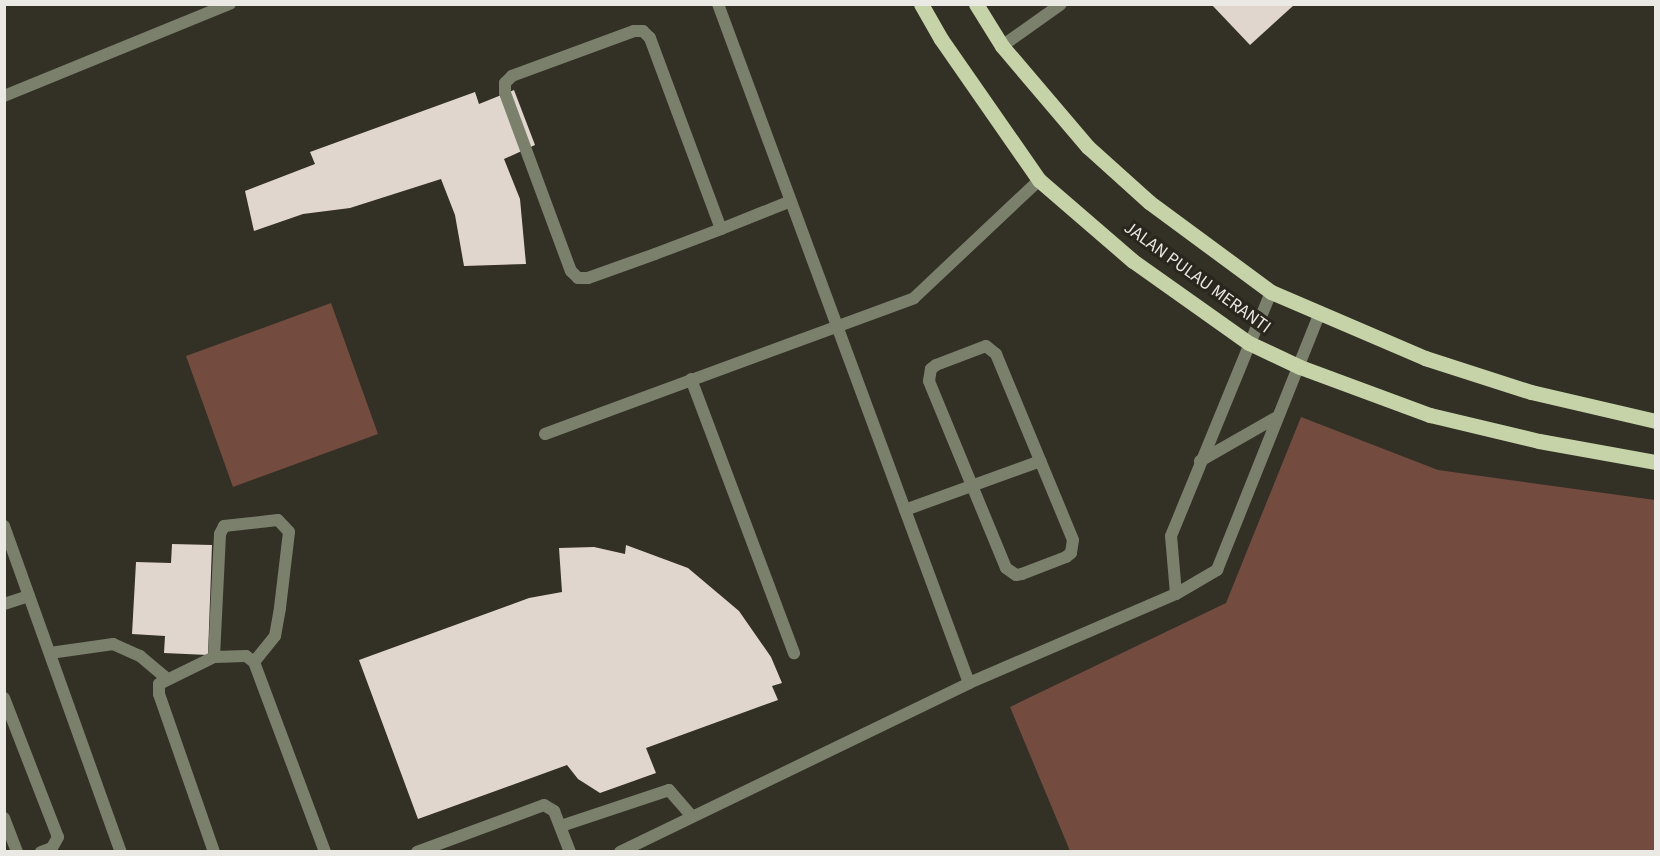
<!DOCTYPE html>
<style>
body{margin:0}
#map{position:relative;width:1660px;height:856px;overflow:hidden;background:#333026;font-family:"Source Sans 3",sans-serif}
div>[style]{position:absolute}
[style*='--x']{left:calc(var(--x)*1px);top:calc(var(--y)*1px);width:calc(var(--w)*1px);rotate:calc(var(--a)*1deg)}
.green>*{inset:0;background:#734b3f}
.building>*{inset:0;background:#e0d6cd}
.service>*{height:12px;margin:-6px;padding:0 6px;transform-origin:6px;border-radius:6px;background:#7b806c}
.primary>*{height:15px;margin:-7.5px;padding:0 7.5px;transform-origin:7.5px;border-radius:7.5px;background:#c6d2a7}
span{translate:-50% -50%;white-space:nowrap;text-align:center;line-height:1.15;-webkit-text-stroke:6px #29261d;paint-order:stroke}
.street-label{font-size:18px;color:#ebe9e3}
.frame{position:absolute;inset:0;border:6px solid #ebe9e3;pointer-events:none}
</style>
<div id="map">
<div class="green">
<div style="clip-path:polygon(331px 303px,378px 434px,233px 487px,186px 356px)"></div>
<div style="clip-path:polygon(1301px 417px,1438px 470px,1655px 500px,1655px 851px,1070px 851px,1010px 707px,1226px 603px)"></div>
</div>
<div class="building">
<div style="clip-path:polygon(1212px 5px,1294px 5px,1250px 45px)"></div>
<div style="clip-path:polygon(514px 90px,535px 145px,504px 159px,520px 199px,526px 264px,464px 266px,455px 215px,441px 179px,350px 208px,303px 214px,254px 231px,245px 191px,315px 164px,310px 152px,475px 92px,479px 104px)"></div>
<div style="clip-path:polygon(172px 544px,212px 545px,208px 655px,164px 653px,165px 636px,132px 634px,136px 562px,171px 563px)"></div>
<div style="clip-path:polygon(626px 545px,688px 568px,739px 611px,771px 657px,782px 683px,772px 686px,778px 700px,646px 748px,656px 773px,600px 793px,578px 779px,567px 765px,418px 819px,359px 660px,529px 598px,562px 592px,559px 548px,594px 547px,625px 554px)"></div>
</div>
<div class="service">
<div style="--x:718;--y:4;--w:724;--a:69.71"></div>
<div style="--x:1002;--y:46;--w:72;--a:-35.4"></div>
<div style="--x:4;--y:96;--w:244;--a:-22.2"></div>
<div style="--x:721;--y:229;--w:204;--a:-110.4"></div>
<div style="--x:650;--y:38;--w:10;--a:-135"></div>
<div style="--x:643;--y:31;--w:9;--a:180"></div>
<div style="--x:634;--y:31;--w:130;--a:159.8"></div>
<div style="--x:512;--y:76;--w:10;--a:135"></div>
<div style="--x:505;--y:83;--w:10;--a:90"></div>
<div style="--x:505;--y:93;--w:190;--a:69.7"></div>
<div style="--x:571;--y:271;--w:10;--a:45"></div>
<div style="--x:578;--y:278;--w:10;--a:0"></div>
<div style="--x:588;--y:278;--w:71;--a:-19.7"></div>
<div style="--x:655;--y:254;--w:71;--a:-20.7"></div>
<div style="--x:721;--y:229;--w:75;--a:-21.8"></div>
<div style="--x:986;--y:346;--w:13;--a:39"></div>
<div style="--x:996;--y:354;--w:201;--a:67.5"></div>
<div style="--x:1073;--y:540;--w:13;--a:99"></div>
<div style="--x:1071;--y:553;--w:6;--a:141"></div>
<div style="--x:1066;--y:557;--w:47;--a:158.9"></div>
<div style="--x:1022;--y:574;--w:6;--a:171"></div>
<div style="--x:1016;--y:575;--w:12;--a:-145"></div>
<div style="--x:1006;--y:568;--w:202;--a:-112.4"></div>
<div style="--x:929;--y:381;--w:12;--a:-81"></div>
<div style="--x:931;--y:369;--w:6;--a:-39"></div>
<div style="--x:936;--y:365;--w:53;--a:-20.8"></div>
<div style="--x:691;--y:379;--w:293;--a:69.4"></div>
<div style="--x:545;--y:434;--w:393;--a:-20.2"></div>
<div style="--x:914;--y:298;--w:172;--a:-43.3"></div>
<div style="--x:1200;--y:461;--w:89;--a:-29.7"></div>
<div style="--x:905;--y:510;--w:144;--a:-19.9"></div>
<div style="--x:4;--y:526;--w:346;--a:70.3"></div>
<div style="--x:1176;--y:594;--w:58;--a:-94.9"></div>
<div style="--x:1171;--y:536;--w:264;--a:-67.7"></div>
<div style="--x:4;--y:604;--w:26;--a:-18"></div>
<div style="--x:50;--y:653;--w:64;--a:-8.1"></div>
<div style="--x:113;--y:644;--w:30;--a:24"></div>
<div style="--x:140;--y:656;--w:34;--a:40"></div>
<div style="--x:214;--y:657;--w:32;--a:-2"></div>
<div style="--x:246;--y:656;--w:10;--a:37"></div>
<div style="--x:254;--y:662;--w:203;--a:69.5"></div>
<div style="--x:4;--y:698;--w:149;--a:68.8"></div>
<div style="--x:58;--y:837;--w:13;--a:119"></div>
<div style="--x:52;--y:848;--w:12;--a:160"></div>
<div style="--x:4;--y:818;--w:36;--a:69"></div>
<div style="--x:561;--y:826;--w:114;--a:-18.4"></div>
<div style="--x:669;--y:790;--w:35;--a:49"></div>
<div style="--x:214;--y:852;--w:167;--a:-109.2"></div>
<div style="--x:159;--y:694;--w:10;--a:-90"></div>
<div style="--x:159;--y:684;--w:61;--a:-26.1"></div>
<div style="--x:214;--y:657;--w:123;--a:-87.2"></div>
<div style="--x:220;--y:534;--w:9;--a:-63"></div>
<div style="--x:224;--y:526;--w:54;--a:-6.3"></div>
<div style="--x:278;--y:520;--w:16;--a:47"></div>
<div style="--x:289;--y:532;--w:77;--a:96.8"></div>
<div style="--x:280;--y:608;--w:28;--a:100"></div>
<div style="--x:275;--y:636;--w:33;--a:129"></div>
<div style="--x:417;--y:852;--w:135;--a:-20.3"></div>
<div style="--x:544;--y:805;--w:12;--a:31"></div>
<div style="--x:554;--y:811;--w:44;--a:68.7"></div>
<div style="--x:620;--y:852;--w:388;--a:-25.8"></div>
<div style="--x:969;--y:683;--w:225;--a:-23.3"></div>
<div style="--x:1176;--y:594;--w:48;--a:-30.3"></div>
<div style="--x:1217;--y:570;--w:278;--a:-68.2"></div>
</div>
<div class="primary">
<div style="--x:921;--y:4;--w:40;--a:60.3"></div>
<div style="--x:941;--y:39;--w:172;--a:55.2"></div>
<div style="--x:1039;--y:180;--w:124;--a:40.8"></div>
<div style="--x:1133;--y:261;--w:142;--a:35.3"></div>
<div style="--x:1249;--y:343;--w:56;--a:25.2"></div>
<div style="--x:1300;--y:367;--w:139;--a:20.3"></div>
<div style="--x:1430;--y:415;--w:112;--a:13.4"></div>
<div style="--x:1539;--y:441;--w:119;--a:10.2"></div>
<div style="--x:976;--y:4;--w:49;--a:58.2"></div>
<div style="--x:1002;--y:46;--w:133;--a:49.6"></div>
<div style="--x:1088;--y:147;--w:82;--a:42"></div>
<div style="--x:1149;--y:202;--w:152;--a:36.4"></div>
<div style="--x:1271;--y:292;--w:168;--a:23.2"></div>
<div style="--x:1425;--y:358;--w:111;--a:17.8"></div>
<div style="--x:1531;--y:392;--w:128;--a:13.1"></div>
</div>
<div class="street-label">
<span style="left:1197px;top:278px;rotate:36deg">JALAN PULAU MERANTI</span>
</div>
<div class="frame"></div>
</div>
